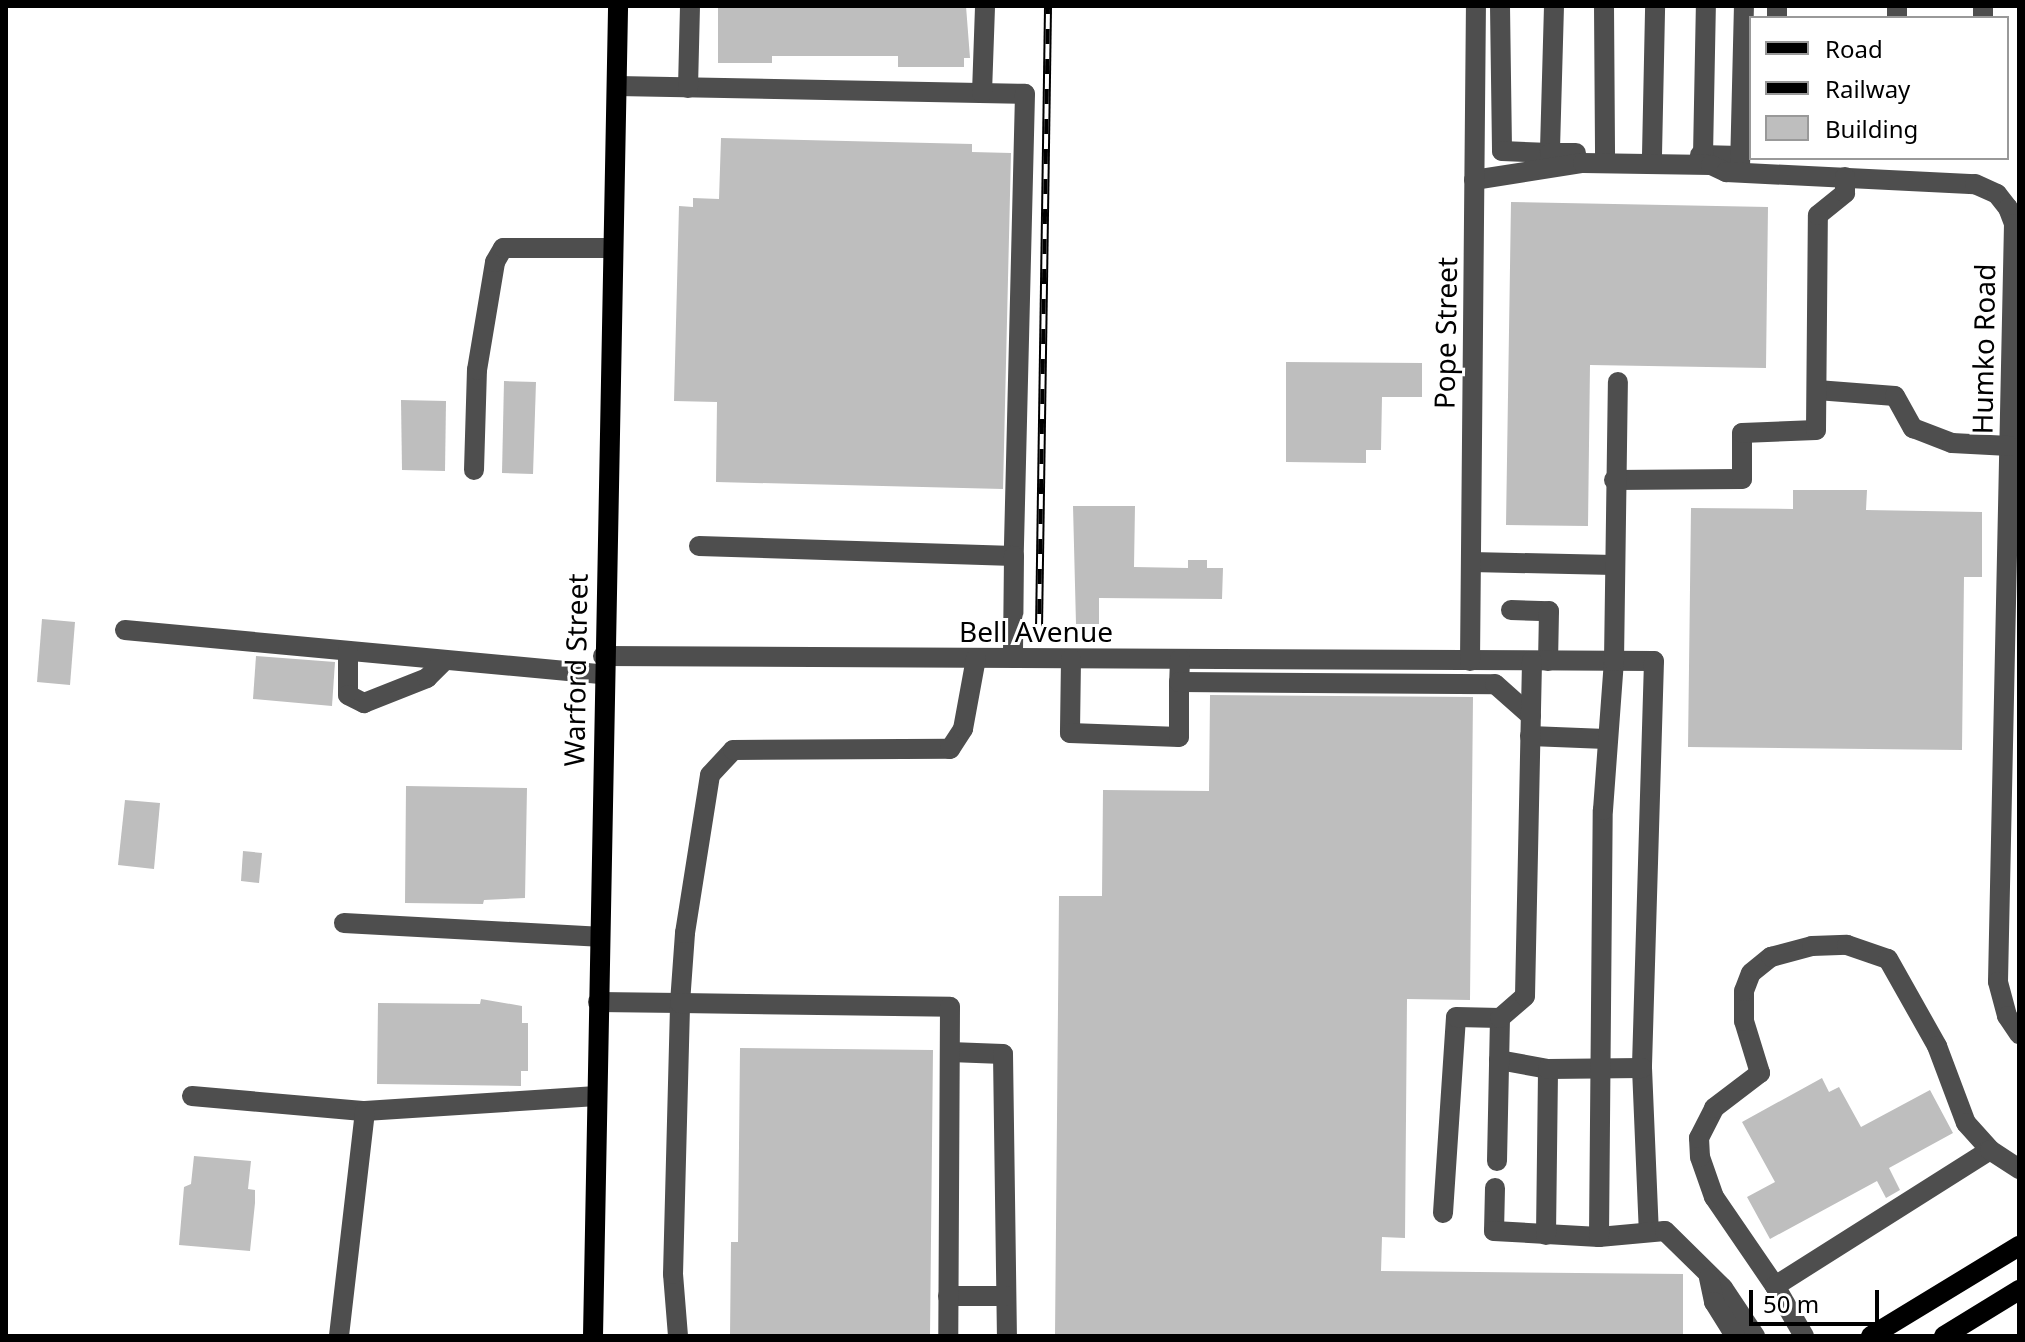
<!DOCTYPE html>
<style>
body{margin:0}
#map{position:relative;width:2025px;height:1342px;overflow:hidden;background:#fff;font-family:"Noto Sans",sans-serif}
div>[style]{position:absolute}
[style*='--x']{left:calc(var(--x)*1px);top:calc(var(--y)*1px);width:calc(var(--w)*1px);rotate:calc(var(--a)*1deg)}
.building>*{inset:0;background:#bebebe}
.minor>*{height:20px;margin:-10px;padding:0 10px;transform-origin:10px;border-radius:10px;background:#4e4e4e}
.major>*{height:20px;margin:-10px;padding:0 10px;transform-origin:10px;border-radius:10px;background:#000}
.rail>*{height:8px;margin-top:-4px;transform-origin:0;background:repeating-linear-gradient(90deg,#fff 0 15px,#000 0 30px);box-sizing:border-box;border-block:2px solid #000}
span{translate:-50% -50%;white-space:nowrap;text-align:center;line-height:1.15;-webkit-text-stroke:6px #fff;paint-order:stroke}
.street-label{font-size:28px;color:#000}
.frame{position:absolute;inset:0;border:8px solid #000;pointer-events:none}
.legend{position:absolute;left:1749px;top:16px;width:260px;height:144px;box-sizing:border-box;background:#fff;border:2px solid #999;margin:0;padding:10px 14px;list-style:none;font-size:24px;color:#000}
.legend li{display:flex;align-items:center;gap:16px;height:40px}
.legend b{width:40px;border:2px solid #999}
.scale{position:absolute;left:1749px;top:1290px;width:130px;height:36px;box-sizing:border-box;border:4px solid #000;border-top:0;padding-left:10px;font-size:24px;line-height:28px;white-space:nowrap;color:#000;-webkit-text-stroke:6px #fff;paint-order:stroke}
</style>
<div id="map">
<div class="building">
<div style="clip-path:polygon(718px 6px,966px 6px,970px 58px,964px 58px,964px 67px,898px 67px,898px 56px,772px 56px,772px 63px,718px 63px)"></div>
<div style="clip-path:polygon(721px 138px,972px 144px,972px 152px,1011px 153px,1003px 489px,716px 482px,717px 402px,674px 401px,679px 206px,693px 207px,693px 198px,719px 199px)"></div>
<div style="clip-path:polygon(1511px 202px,1768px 207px,1766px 368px,1590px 365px,1588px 526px,1506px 525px)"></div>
<div style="clip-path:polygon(1286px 362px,1422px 363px,1422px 397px,1382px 397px,1381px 450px,1366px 450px,1366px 463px,1286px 462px)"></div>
<div style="clip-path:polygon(504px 381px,536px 382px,533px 474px,502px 473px)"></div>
<div style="clip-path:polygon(401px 400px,446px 401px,445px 471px,402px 470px)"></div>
<div style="clip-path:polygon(1793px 490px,1867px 490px,1866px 510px,1982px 512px,1982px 577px,1964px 577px,1962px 750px,1688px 747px,1691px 508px,1793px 509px)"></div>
<div style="clip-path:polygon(1073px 506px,1135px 506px,1134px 567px,1188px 568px,1188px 560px,1207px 560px,1207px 568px,1223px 568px,1222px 599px,1099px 598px,1099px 624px,1076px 624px)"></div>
<div style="clip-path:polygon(42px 619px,75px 622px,70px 685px,37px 682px)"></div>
<div style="clip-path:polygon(256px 656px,335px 662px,332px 706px,253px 699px)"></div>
<div style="clip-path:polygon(1210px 695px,1473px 697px,1470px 1000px,1407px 999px,1405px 1238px,1382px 1237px,1381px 1271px,1683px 1274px,1683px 1336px,1055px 1336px,1059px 896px,1102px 896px,1103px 790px,1209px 791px)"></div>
<div style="clip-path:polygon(406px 786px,527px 788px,525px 898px,484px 900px,483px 904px,405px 903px)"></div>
<div style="clip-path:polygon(125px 800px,160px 803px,154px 869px,118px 865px)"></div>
<div style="clip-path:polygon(243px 851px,262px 853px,259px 883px,241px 881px)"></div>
<div style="clip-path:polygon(481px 999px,522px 1006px,522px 1023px,528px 1023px,528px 1071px,521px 1071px,521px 1086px,377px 1084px,378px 1003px,480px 1004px)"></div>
<div style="clip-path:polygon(740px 1048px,933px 1050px,930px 1336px,730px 1336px,731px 1242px,738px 1242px)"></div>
<div style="clip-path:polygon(1822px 1078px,1829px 1092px,1839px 1087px,1861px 1127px,1930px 1090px,1953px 1133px,1889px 1168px,1900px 1190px,1886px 1198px,1877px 1181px,1770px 1239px,1747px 1197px,1775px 1182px,1742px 1122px)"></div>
<div style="clip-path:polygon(194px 1156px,251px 1161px,248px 1189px,255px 1190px,255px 1203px,250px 1251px,179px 1245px,184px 1187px,191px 1184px)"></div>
</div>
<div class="minor">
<div style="--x:1500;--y:6;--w:145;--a:89.2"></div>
<div style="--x:1502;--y:151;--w:48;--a:2.4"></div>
<div style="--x:1550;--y:153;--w:10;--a:90"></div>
<div style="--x:1554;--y:6;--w:147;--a:91.6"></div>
<div style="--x:1550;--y:153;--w:26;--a:0"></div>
<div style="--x:1604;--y:6;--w:148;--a:89.6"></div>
<div style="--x:1777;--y:6;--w:12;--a:90"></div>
<div style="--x:1983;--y:6;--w:12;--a:90"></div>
<div style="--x:1897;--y:18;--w:12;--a:-90"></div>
<div style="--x:617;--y:86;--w:408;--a:1.1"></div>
<div style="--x:1025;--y:94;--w:462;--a:91.4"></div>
<div style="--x:688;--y:88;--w:82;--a:-88.6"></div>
<div style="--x:982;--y:93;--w:87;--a:-88"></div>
<div style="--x:1652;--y:155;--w:149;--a:-88.8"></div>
<div style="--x:1700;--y:155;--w:40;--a:1.4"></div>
<div style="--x:1703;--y:156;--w:150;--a:-88.9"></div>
<div style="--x:1740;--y:168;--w:162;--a:-88.6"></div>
<div style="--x:1474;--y:180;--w:110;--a:-8.9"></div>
<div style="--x:1583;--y:163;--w:128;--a:0.9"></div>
<div style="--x:1711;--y:165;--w:17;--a:25"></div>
<div style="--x:1726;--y:172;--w:249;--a:2.8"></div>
<div style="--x:1975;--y:184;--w:24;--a:24"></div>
<div style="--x:1997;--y:194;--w:18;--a:52"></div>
<div style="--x:2008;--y:208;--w:17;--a:69"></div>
<div style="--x:2014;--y:224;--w:758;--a:91.21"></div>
<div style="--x:1998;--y:982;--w:35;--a:75"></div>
<div style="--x:2007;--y:1016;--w:22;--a:56"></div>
<div style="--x:1817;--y:390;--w:78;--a:4.4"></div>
<div style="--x:1895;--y:396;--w:37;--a:61"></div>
<div style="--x:1913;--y:428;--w:42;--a:21"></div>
<div style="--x:1952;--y:443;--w:57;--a:3"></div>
<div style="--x:474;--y:470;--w:100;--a:-88.3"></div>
<div style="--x:477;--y:370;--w:109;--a:-80.5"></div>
<div style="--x:495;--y:262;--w:16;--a:-60"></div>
<div style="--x:503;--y:248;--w:110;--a:0"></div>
<div style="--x:1614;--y:480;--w:128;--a:-0.4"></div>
<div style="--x:1742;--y:479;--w:46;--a:-90"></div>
<div style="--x:1742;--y:433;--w:74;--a:-2.3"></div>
<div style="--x:1816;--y:430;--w:215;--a:-89.5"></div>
<div style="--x:1818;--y:215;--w:35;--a:-39"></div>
<div style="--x:1845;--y:193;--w:16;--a:-90"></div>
<div style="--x:699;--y:546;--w:315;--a:1.8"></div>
<div style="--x:1014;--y:556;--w:102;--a:90.6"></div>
<div style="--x:1471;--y:562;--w:143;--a:1.2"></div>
<div style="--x:1511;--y:610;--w:38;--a:2"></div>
<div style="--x:1549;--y:611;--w:50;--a:91.1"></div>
<div style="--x:125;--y:630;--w:480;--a:5.3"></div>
<div style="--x:348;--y:651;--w:44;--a:90"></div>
<div style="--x:348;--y:695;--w:18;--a:27"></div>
<div style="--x:364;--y:703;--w:68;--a:-21.6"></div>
<div style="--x:427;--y:678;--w:25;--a:-45"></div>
<div style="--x:603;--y:656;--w:1051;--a:0.27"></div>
<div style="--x:1654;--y:661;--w:407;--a:91.7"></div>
<div style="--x:1642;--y:1068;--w:164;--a:87.6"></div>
<div style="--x:1071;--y:659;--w:74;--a:90.8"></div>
<div style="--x:1070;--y:733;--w:109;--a:2.1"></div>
<div style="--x:1179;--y:737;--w:55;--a:-90"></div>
<div style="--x:1180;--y:659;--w:23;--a:92"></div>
<div style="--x:1179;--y:682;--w:316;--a:0.4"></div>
<div style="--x:1495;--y:684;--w:48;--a:41.6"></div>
<div style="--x:1470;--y:661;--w:655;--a:-89.48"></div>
<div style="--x:1530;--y:736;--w:76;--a:2.3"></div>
<div style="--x:344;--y:923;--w:255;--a:3.1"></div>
<div style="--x:598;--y:1002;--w:82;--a:0.7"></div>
<div style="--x:680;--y:1003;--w:70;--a:-85.9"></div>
<div style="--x:685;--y:933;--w:160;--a:-81"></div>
<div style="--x:710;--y:775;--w:34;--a:-47"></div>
<div style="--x:733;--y:750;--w:217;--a:-0.3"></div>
<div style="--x:950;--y:749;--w:24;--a:-57"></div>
<div style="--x:963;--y:729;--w:72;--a:-79.6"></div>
<div style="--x:950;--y:1052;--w:53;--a:2.2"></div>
<div style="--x:1003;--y:1054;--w:282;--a:89.2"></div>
<div style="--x:1499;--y:1060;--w:50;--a:10.4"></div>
<div style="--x:192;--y:1096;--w:174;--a:5"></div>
<div style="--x:365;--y:1111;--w:232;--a:-3.7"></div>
<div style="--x:1497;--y:1161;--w:143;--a:-88.8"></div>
<div style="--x:1495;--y:1188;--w:43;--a:91.3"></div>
<div style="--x:1494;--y:1231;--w:105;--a:3.3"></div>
<div style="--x:1599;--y:1237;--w:66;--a:-5.2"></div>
<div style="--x:1665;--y:1231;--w:81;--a:44.5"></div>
<div style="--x:1723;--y:1288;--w:58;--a:56.3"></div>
<div style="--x:1443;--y:1213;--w:196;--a:-86.2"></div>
<div style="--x:1456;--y:1017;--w:44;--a:1.3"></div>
<div style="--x:1500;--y:1018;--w:33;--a:-41"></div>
<div style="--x:1525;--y:996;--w:335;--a:-88.8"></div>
<div style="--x:1546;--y:1235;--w:166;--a:-89.3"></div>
<div style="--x:1548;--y:1069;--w:94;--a:-0.6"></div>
<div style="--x:1599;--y:1237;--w:427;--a:-89.5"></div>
<div style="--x:1603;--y:810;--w:149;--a:-85.8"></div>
<div style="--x:1614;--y:661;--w:279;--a:-89.2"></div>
<div style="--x:1709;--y:1278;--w:25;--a:78"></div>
<div style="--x:1714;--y:1302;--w:40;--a:58"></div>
<div style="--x:1775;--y:1286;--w:108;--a:-124.4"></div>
<div style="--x:1714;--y:1197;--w:42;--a:-109.3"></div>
<div style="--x:1700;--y:1157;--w:19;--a:-93"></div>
<div style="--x:1699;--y:1138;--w:34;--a:-63"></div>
<div style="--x:1714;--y:1108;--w:58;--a:-37.3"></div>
<div style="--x:1760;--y:1073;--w:54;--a:-107.1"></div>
<div style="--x:1744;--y:1021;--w:30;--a:-90"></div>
<div style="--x:1744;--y:991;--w:19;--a:-69"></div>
<div style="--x:1751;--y:973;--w:26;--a:-39"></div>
<div style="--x:1771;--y:957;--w:42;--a:-15"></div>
<div style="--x:1812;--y:946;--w:35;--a:-2"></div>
<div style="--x:1847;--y:945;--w:43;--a:18.9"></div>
<div style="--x:1888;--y:959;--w:100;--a:60.6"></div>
<div style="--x:1937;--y:1046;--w:82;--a:69.4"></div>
<div style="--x:1966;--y:1123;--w:36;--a:48"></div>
<div style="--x:948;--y:1296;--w:58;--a:0"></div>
<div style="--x:339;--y:1336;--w:226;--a:-83.4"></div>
<div style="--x:678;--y:1336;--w:62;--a:-94.6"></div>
<div style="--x:673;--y:1274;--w:271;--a:-88.5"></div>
<div style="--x:680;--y:1003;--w:270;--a:0.8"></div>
<div style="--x:950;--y:1007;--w:329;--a:90.3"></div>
<div style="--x:1804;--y:1336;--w:58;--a:-120.1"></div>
<div style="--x:1775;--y:1286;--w:254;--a:-32.3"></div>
<div style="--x:1990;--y:1150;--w:35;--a:33"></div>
</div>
<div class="major">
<div style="--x:593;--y:1336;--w:1330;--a:-88.92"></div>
<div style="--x:1871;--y:1336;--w:173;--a:-31.3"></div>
<div style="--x:1944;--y:1336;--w:88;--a:-31.5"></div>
</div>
<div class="rail">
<div style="--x:1039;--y:629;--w:623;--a:-89.17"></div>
</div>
<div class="street-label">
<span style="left:1445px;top:333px;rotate:-89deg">Pope Street</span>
<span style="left:1983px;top:349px;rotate:-89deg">Humko Road</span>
<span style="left:1036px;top:631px">Bell Avenue</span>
<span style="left:575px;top:670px;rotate:-89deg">Warford Street</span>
</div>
<div class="frame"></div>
<ul class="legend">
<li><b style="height:10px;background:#000"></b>Road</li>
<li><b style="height:10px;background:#000"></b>Railway</li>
<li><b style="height:22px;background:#bebebe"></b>Building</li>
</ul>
<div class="scale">50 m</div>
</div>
